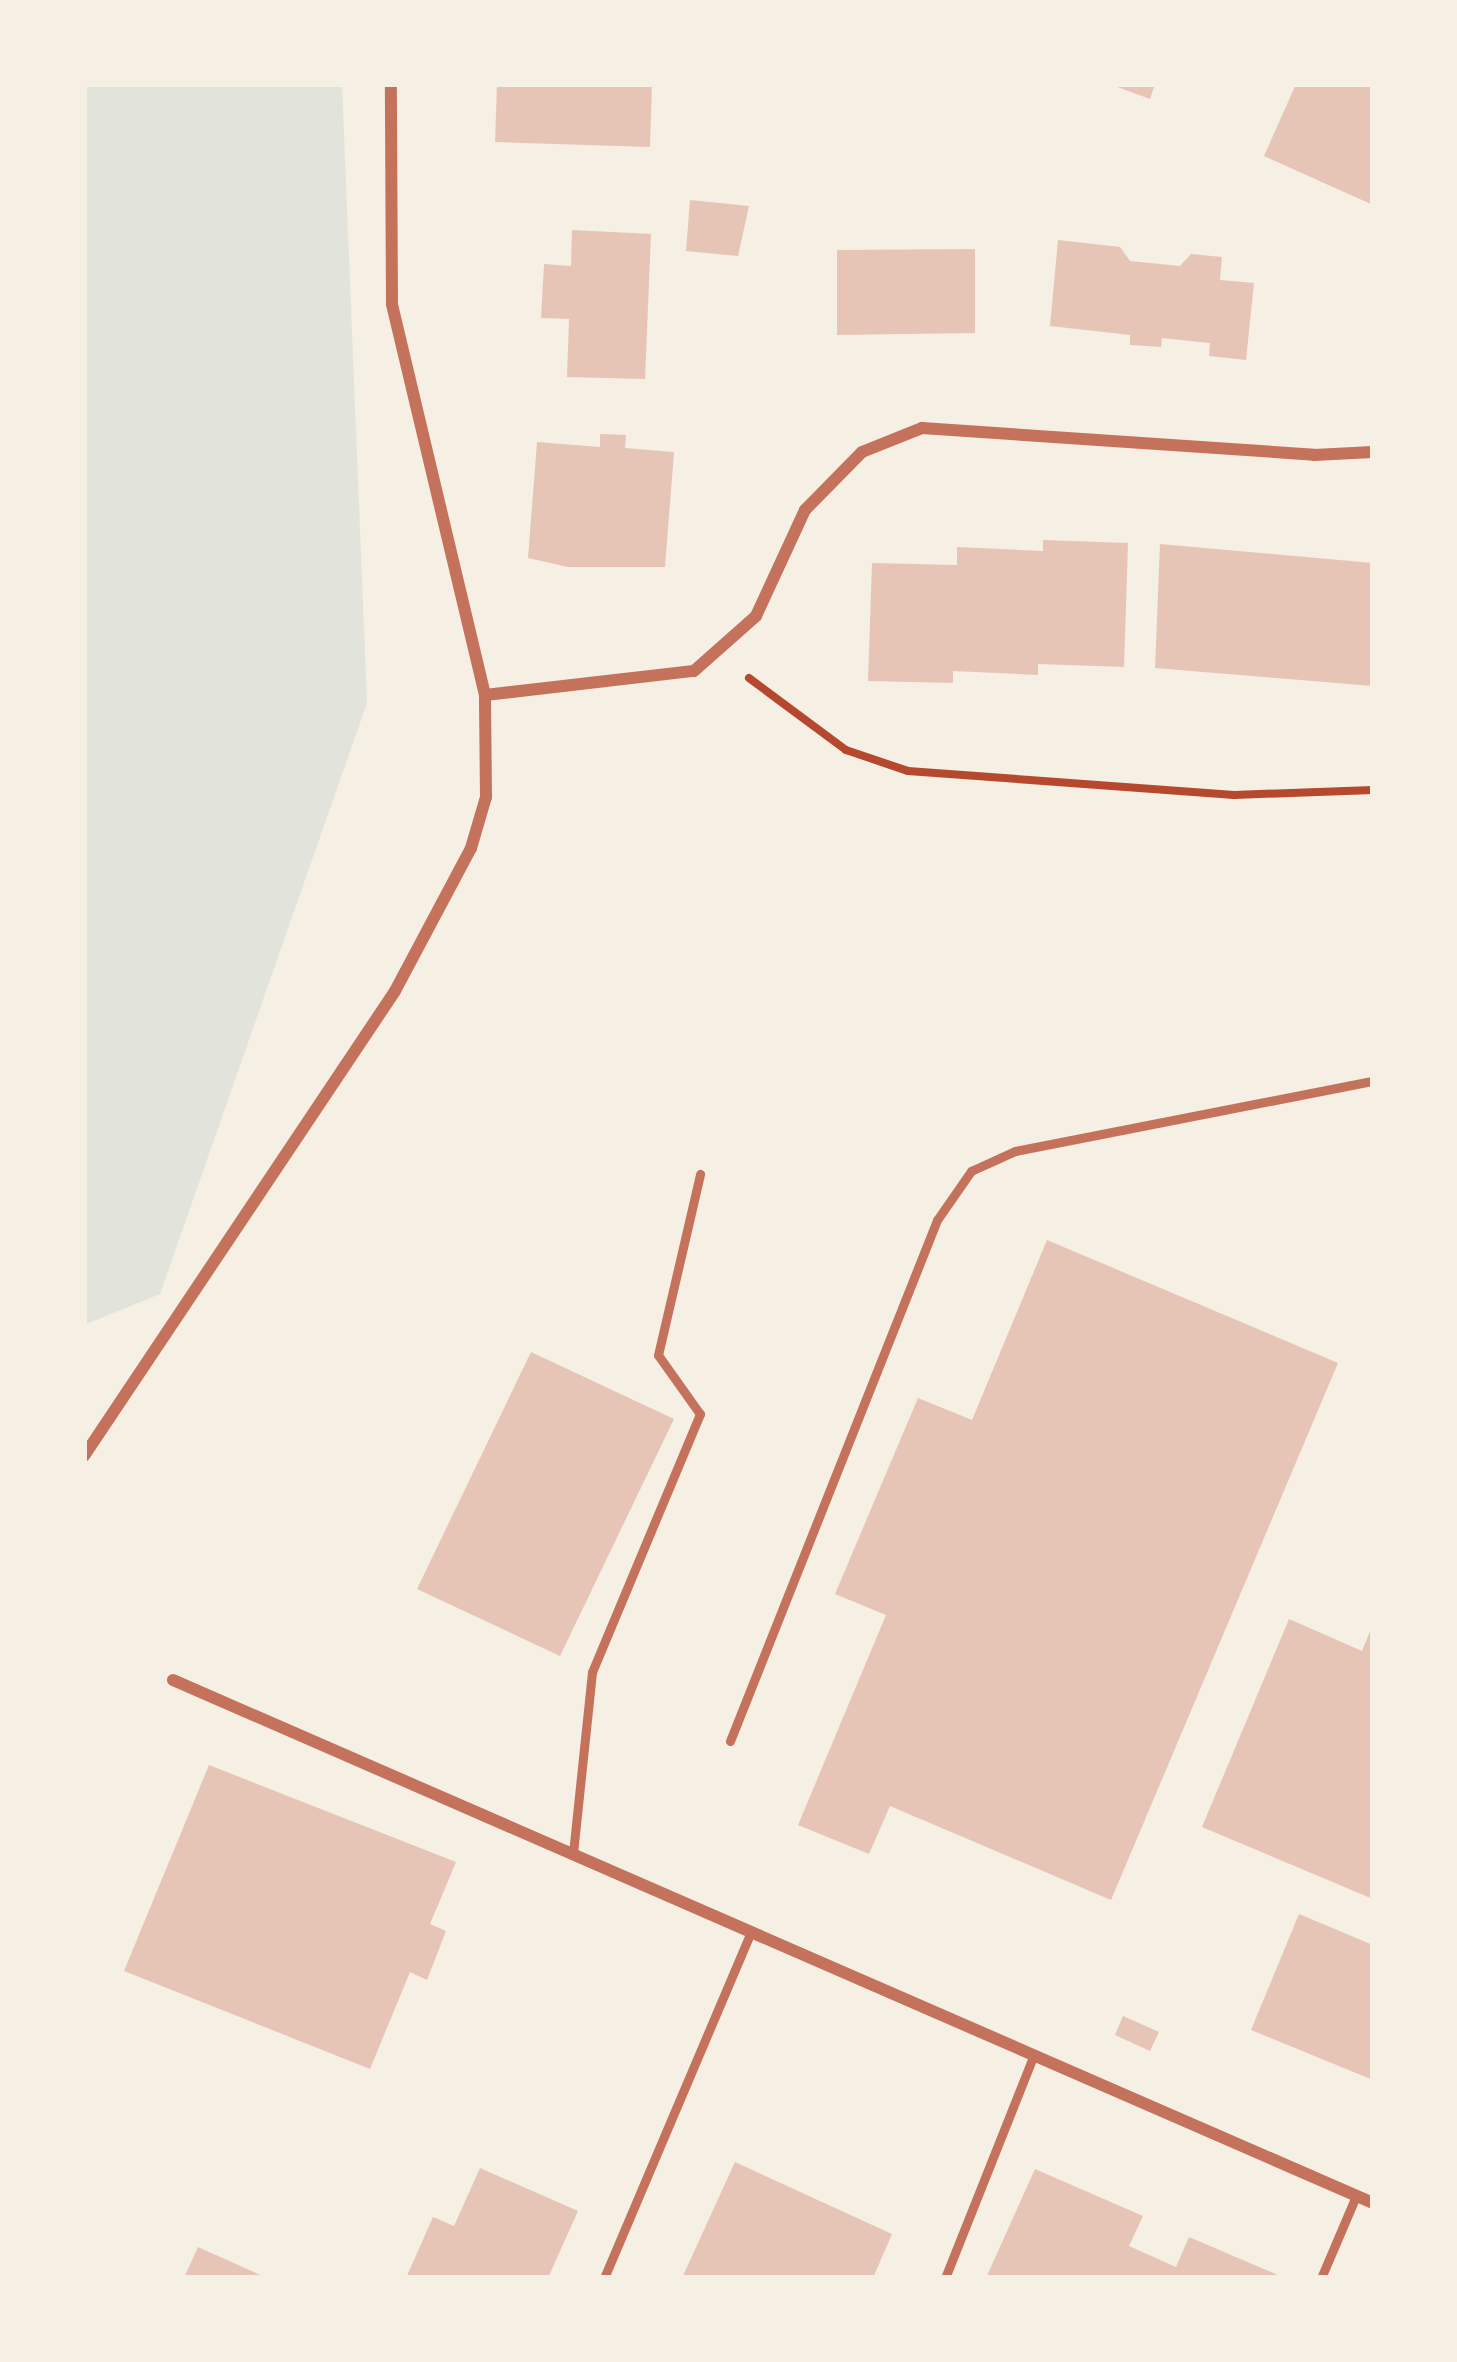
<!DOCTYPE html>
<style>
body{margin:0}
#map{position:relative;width:1457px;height:2362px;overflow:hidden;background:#f6efe4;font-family:"Asap Condensed",sans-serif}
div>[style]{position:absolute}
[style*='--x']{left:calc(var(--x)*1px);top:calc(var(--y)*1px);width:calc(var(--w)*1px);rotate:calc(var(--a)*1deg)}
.green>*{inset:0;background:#e2e4dc}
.building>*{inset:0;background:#e6c5b7}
.path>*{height:8px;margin:-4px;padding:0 4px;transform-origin:4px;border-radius:4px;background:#b5482f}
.service>*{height:9px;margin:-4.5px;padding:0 4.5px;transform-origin:4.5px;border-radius:4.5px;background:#c5725c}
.minor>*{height:12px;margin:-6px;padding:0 6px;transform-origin:6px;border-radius:6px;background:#c5725c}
span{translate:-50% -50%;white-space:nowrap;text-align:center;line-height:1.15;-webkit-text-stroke:10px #f6efe4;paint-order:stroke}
.frame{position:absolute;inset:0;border:87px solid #f6efe4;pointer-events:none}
</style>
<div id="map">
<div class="green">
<div style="clip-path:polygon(84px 84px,342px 84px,367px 703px,160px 1294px,84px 1325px)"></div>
</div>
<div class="building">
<div style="clip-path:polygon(497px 84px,652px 84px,650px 147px,495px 142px)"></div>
<div style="clip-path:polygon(1109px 84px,1155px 84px,1150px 99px)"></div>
<div style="clip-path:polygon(1296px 84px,1373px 84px,1373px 205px,1264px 156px)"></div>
<div style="clip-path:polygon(690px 200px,749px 206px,738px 256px,686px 251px)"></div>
<div style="clip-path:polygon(572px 230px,651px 234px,645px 379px,567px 377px,569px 319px,541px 318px,544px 264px,571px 266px)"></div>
<div style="clip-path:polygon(1058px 240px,1120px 247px,1130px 261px,1180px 266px,1191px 254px,1222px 257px,1220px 280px,1254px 283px,1246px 360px,1209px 356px,1210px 343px,1162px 338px,1161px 347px,1130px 345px,1130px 335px,1050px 326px)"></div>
<div style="clip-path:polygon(975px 249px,975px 333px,837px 335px,837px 250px)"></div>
<div style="clip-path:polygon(600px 434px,626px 435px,625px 448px,674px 452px,665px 567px,568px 567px,528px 558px,537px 442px,600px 447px)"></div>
<div style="clip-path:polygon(1043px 540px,1128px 543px,1124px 667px,1038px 664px,1038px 675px,953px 671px,953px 683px,868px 681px,872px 563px,957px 565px,957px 547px,1043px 551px)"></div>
<div style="clip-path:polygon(1160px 544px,1373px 563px,1373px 686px,1155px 668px)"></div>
<div style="clip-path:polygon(1047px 1240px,1338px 1363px,1111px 1900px,890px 1806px,869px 1854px,798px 1825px,886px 1615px,835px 1594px,918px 1398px,972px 1420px)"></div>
<div style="clip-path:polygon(531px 1352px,674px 1419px,560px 1656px,417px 1589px)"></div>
<div style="clip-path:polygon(1289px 1619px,1362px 1651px,1373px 1624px,1373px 1899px,1202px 1827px)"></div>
<div style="clip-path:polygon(209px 1765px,456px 1862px,430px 1924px,446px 1931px,427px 1980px,410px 1972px,370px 2069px,124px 1971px)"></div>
<div style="clip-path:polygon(1299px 1914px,1373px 1945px,1373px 2080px,1251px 2030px)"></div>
<div style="clip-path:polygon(1123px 2016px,1159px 2032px,1150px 2051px,1115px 2035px)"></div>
<div style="clip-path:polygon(735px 2162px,892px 2234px,873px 2278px,682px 2278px)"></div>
<div style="clip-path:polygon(480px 2168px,578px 2211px,548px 2278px,406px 2278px,433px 2217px,454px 2226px)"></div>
<div style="clip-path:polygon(1035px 2169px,1143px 2216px,1129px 2246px,1176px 2267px,1189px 2237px,1285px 2278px,986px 2278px)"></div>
<div style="clip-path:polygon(198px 2247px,267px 2278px,184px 2278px)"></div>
</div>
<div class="path">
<div style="--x:749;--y:678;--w:121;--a:36.6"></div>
<div style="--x:846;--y:750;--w:65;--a:18.7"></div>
<div style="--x:908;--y:771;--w:327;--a:4.2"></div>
<div style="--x:1234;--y:795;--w:139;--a:-2.1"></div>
</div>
<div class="service">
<div style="--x:730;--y:1741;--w:561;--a:-68.33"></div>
<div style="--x:937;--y:1220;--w:60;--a:-55.2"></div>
<div style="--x:971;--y:1171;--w:48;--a:-24.4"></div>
<div style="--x:1015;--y:1151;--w:365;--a:-11.1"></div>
<div style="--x:573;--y:1853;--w:182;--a:-84"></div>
<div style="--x:592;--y:1672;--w:280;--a:-67.3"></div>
<div style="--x:700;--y:1414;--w:72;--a:-125.4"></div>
<div style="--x:658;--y:1355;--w:186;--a:-76.9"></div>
<div style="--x:604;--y:2278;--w:377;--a:-67"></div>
<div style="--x:945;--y:2278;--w:241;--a:-68.3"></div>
<div style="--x:1321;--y:2278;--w:89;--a:-66.9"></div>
</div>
<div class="minor">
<div style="--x:485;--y:695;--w:210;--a:-6.6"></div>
<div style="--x:694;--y:671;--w:83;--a:-41.6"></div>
<div style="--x:756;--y:616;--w:117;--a:-65.2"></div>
<div style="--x:805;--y:510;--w:81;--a:-45.5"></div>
<div style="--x:862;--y:452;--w:65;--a:-21.8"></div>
<div style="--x:922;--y:428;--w:393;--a:3.9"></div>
<div style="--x:1314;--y:455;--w:59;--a:-2.9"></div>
<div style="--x:84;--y:1456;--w:559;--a:-56.22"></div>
<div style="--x:395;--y:991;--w:162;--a:-62"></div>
<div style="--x:471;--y:848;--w:53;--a:-73.6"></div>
<div style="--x:486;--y:797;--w:102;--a:-90.6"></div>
<div style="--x:485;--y:695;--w:402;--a:-103.4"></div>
<div style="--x:392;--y:304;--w:220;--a:-90.3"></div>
<div style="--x:173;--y:1680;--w:1309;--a:23.55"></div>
</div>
<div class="frame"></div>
</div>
